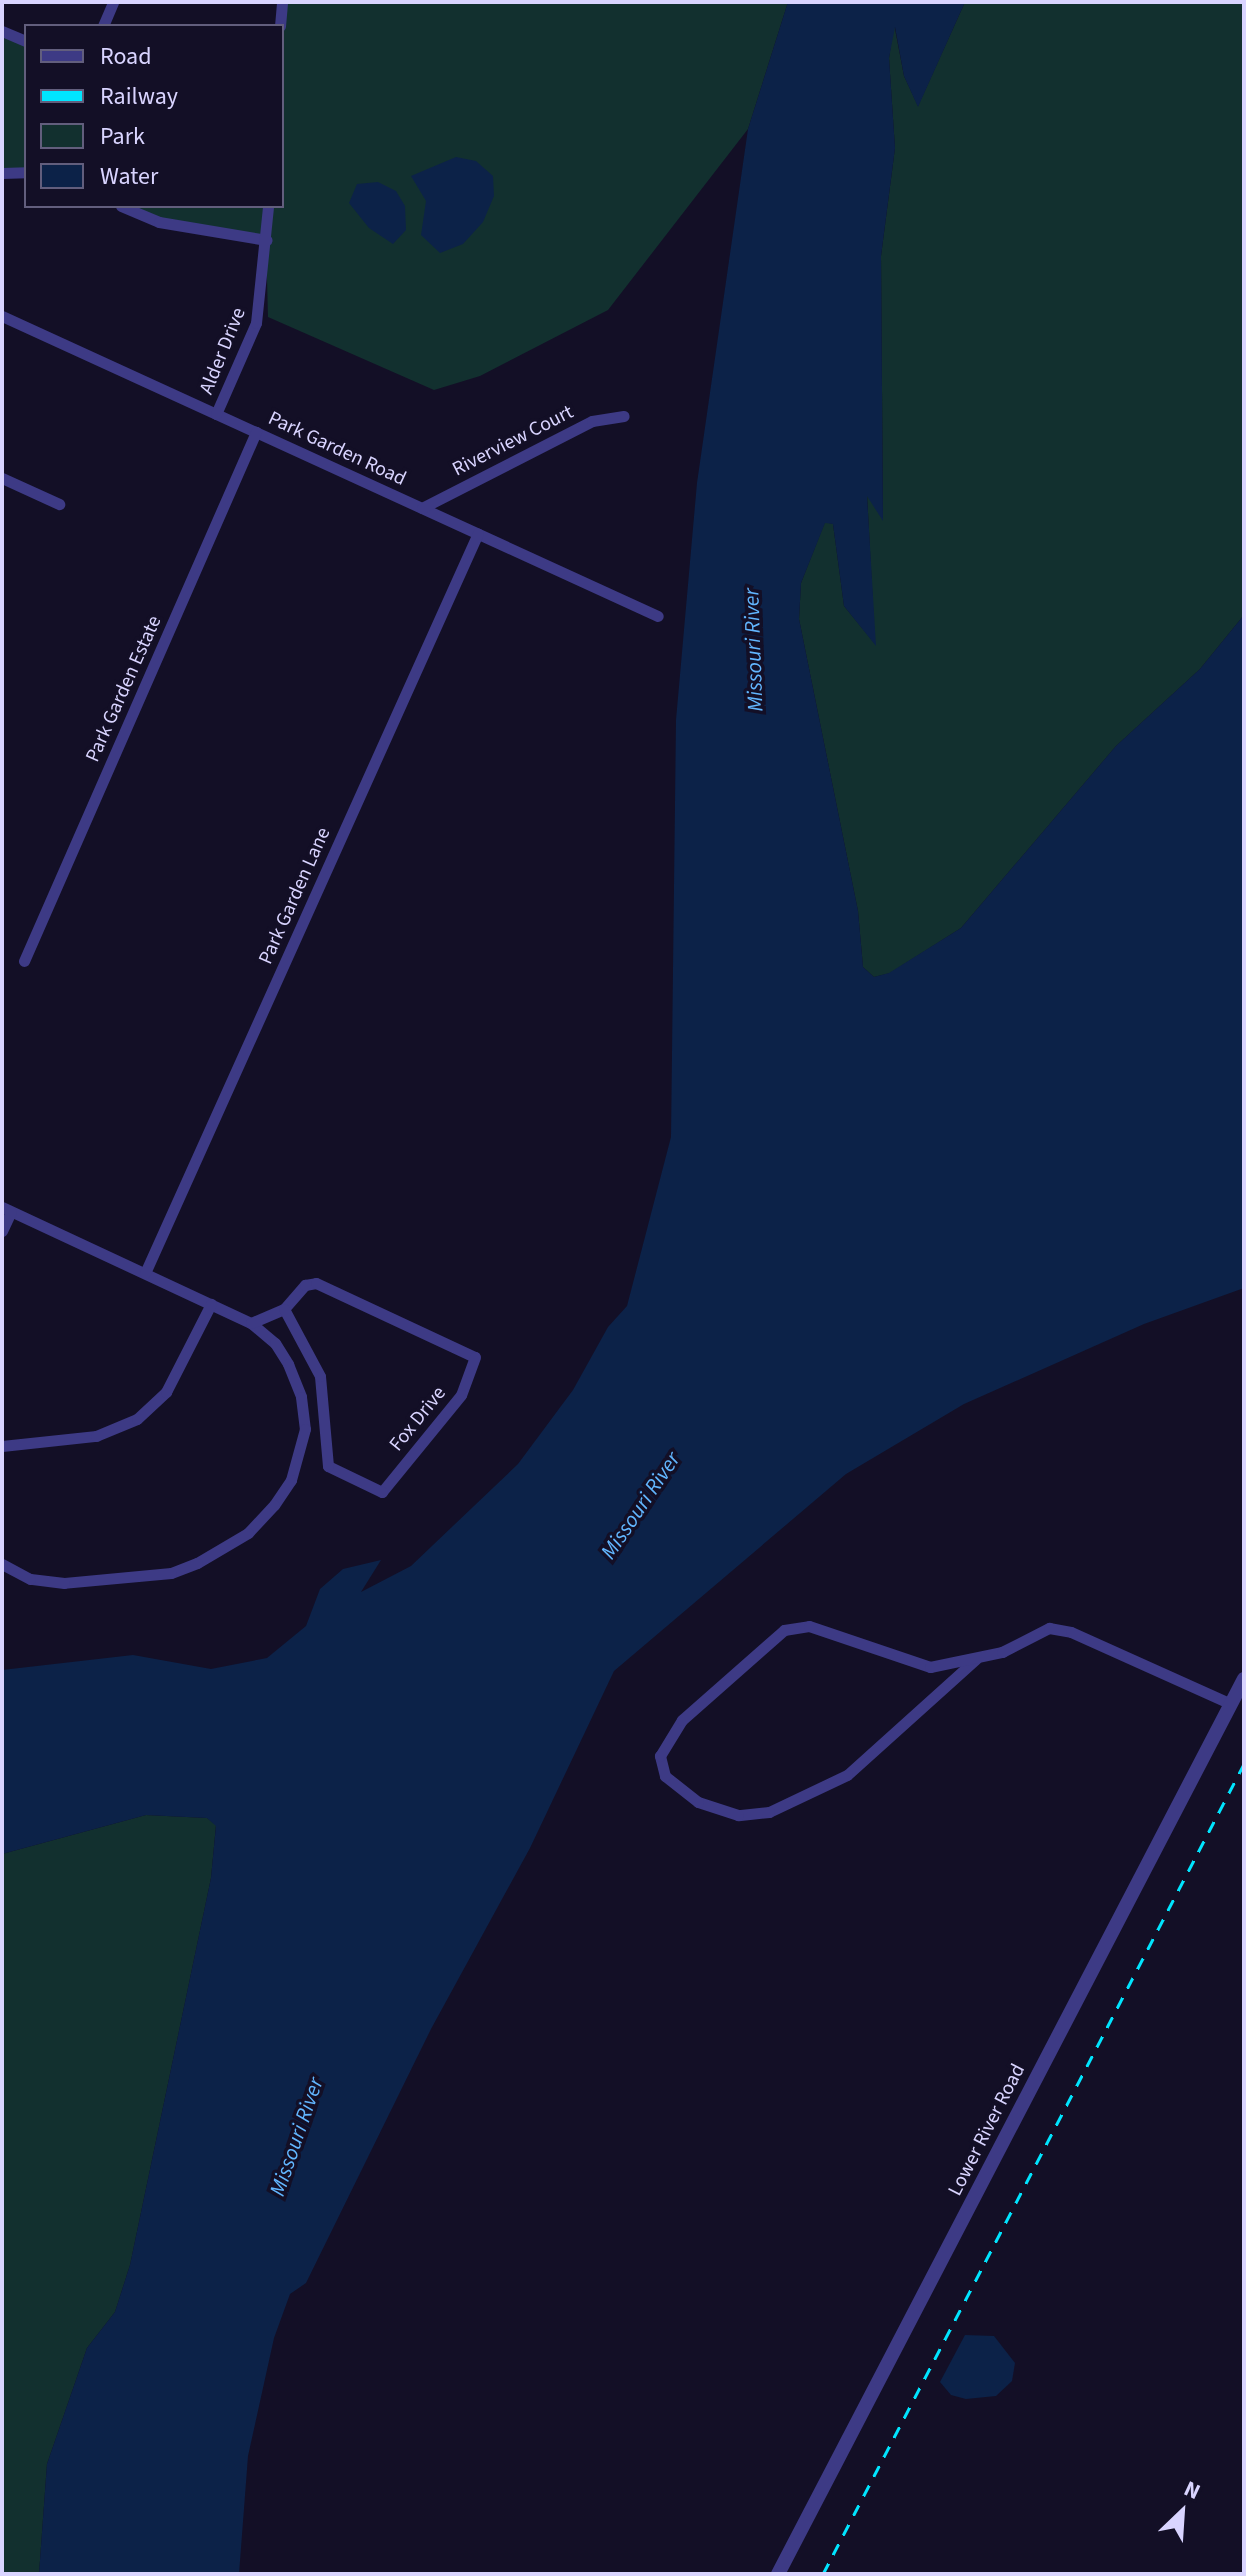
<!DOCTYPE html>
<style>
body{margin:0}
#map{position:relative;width:1246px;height:2576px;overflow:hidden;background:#130f26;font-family:"Source Sans 3",sans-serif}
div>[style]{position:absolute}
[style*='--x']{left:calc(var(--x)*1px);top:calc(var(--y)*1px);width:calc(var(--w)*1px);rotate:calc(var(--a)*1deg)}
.green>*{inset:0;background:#12302f}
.water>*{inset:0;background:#0c2248}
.minor>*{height:11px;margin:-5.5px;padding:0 5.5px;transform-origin:5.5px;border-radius:5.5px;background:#3d3a85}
.tertiary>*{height:14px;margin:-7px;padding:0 7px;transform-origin:7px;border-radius:7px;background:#3d3a85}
.rail>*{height:3px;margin-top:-1.5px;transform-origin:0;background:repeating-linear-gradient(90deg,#00e5ff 0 12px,transparent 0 22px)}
span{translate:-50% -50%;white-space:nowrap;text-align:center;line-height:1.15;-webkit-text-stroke:7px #130f26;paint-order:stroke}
.street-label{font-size:20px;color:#d9d4ff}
.water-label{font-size:22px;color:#62b6ff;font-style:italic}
.frame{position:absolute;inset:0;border:4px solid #d9d4ff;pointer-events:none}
.legend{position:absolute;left:24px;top:24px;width:260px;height:184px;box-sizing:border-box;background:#130f26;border:2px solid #625e7d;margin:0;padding:10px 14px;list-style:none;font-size:24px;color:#d9d4ff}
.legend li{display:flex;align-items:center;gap:16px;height:40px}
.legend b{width:40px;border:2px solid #625e7d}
.north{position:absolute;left:1142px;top:2472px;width:80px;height:80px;-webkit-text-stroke:6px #130f26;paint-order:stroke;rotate:25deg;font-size:22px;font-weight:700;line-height:32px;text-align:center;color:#d9d4ff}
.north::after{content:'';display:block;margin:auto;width:28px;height:36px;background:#d9d4ff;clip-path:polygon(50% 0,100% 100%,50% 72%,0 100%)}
</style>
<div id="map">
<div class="green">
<div style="clip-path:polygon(282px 2px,788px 2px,748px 129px,608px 310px,480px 376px,434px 390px,268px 317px,266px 240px,215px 234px,121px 206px,282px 206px)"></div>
<div style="clip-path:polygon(965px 2px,1244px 2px,1244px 615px,1200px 669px,1116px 746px,961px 928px,890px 973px,874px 977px,863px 967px,858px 911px,799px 619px,801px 583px,825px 522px,833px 524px,844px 606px,875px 644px,867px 494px,883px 519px,881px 256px,895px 148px,889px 58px,894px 24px,904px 76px,918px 106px)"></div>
<div style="clip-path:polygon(2px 31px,26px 41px,26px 172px,2px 173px)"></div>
<div style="clip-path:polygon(146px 1815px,207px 1818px,216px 1825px,211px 1878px,130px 2265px,115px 2312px,87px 2348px,47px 2464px,39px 2574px,2px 2574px,2px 1854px)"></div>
</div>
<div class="water">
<div style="clip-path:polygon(788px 2px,965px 2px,918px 107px,904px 76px,895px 27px,889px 58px,895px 148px,881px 256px,883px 521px,867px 496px,876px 646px,844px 606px,833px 524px,825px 523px,801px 583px,799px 619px,858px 911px,863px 967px,874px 977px,889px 973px,961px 928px,1116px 746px,1200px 669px,1244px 615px,1244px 1288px,1144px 1324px,964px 1404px,846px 1474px,614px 1671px,530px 1848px,431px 2029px,306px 2283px,290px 2294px,274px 2338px,248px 2456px,239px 2574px,39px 2574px,47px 2464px,87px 2348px,115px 2312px,130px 2265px,211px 1878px,216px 1826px,207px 1818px,146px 1815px,2px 1854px,2px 1670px,133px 1655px,211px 1669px,267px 1658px,306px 1626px,320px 1589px,343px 1569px,381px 1560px,361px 1592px,411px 1566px,518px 1464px,573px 1390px,608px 1327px,627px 1306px,671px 1137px,676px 720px,697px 483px,748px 129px)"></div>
<div style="clip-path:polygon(456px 157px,476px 161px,493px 176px,494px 196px,483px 222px,463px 244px,440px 253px,421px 235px,426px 201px,411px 176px)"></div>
<div style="clip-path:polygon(378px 182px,396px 191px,405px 206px,406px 230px,393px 244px,369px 228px,349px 203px,357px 184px)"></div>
<div style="clip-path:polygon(965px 2335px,994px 2336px,1015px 2363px,1012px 2381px,996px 2396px,966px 2399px,951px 2395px,940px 2382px)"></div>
</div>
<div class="minor">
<div style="--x:103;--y:26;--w:26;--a:-67"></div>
<div style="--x:280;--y:26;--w:24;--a:-85"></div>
<div style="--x:2;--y:31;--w:26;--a:23"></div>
<div style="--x:2;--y:173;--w:24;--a:-2"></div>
<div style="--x:121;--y:206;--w:41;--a:22.8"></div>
<div style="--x:159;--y:222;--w:109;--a:9.5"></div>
<div style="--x:2;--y:316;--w:721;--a:24.58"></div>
<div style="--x:216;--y:414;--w:99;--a:-66.3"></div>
<div style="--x:256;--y:323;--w:118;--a:-84.1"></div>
<div style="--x:2;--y:478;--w:63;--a:24.5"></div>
<div style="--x:422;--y:508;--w:191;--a:-27.1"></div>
<div style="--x:592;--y:421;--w:32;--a:-9"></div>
<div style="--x:24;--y:961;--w:578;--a:-66.32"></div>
<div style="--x:2;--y:1207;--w:275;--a:25"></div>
<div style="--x:251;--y:1323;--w:31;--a:40"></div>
<div style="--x:275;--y:1343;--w:25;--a:58"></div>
<div style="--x:288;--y:1364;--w:35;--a:68"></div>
<div style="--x:301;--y:1397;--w:32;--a:83"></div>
<div style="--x:305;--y:1429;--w:53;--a:105.4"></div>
<div style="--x:291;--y:1480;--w:30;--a:124"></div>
<div style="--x:274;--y:1505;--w:38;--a:133"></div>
<div style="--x:248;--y:1533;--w:59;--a:149.5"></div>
<div style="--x:197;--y:1563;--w:28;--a:159"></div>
<div style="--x:171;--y:1573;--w:107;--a:174.7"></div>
<div style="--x:64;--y:1583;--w:34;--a:-173"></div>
<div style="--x:30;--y:1579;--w:32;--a:-152"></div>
<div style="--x:2;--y:1231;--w:21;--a:-65"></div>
<div style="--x:145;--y:1273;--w:811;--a:-65.77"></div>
<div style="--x:251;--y:1323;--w:36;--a:-23"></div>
<div style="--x:284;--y:1309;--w:32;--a:-49"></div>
<div style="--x:305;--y:1285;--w:11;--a:-10"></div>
<div style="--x:316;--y:1283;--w:175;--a:25"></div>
<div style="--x:475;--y:1357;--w:40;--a:110.2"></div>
<div style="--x:461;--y:1395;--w:125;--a:129.2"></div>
<div style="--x:382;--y:1492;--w:60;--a:-154.3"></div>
<div style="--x:328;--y:1466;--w:90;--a:-95.1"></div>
<div style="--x:320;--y:1376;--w:76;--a:-118.2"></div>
<div style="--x:2;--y:1446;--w:95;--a:-6.1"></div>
<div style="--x:96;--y:1436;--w:44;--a:-22.5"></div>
<div style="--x:137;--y:1419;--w:40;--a:-43"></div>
<div style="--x:166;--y:1392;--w:99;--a:-62.9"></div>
<div style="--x:976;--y:1659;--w:173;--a:138"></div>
<div style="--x:847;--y:1775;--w:86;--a:154.6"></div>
<div style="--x:769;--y:1812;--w:31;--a:174"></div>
<div style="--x:738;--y:1815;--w:42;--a:-162"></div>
<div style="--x:698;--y:1802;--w:42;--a:-141.8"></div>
<div style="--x:665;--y:1776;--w:21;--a:-104"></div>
<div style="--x:660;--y:1756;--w:42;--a:-58.6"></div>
<div style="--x:682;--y:1720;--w:136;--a:-41.4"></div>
<div style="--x:784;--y:1630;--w:25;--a:-9"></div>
<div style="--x:809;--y:1626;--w:128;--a:18.7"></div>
<div style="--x:930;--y:1667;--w:74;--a:-11.8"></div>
<div style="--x:1002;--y:1652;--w:53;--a:-27.1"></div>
<div style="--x:1049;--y:1628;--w:22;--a:10"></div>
<div style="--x:1071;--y:1632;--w:175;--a:24.2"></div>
</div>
<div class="tertiary">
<div style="--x:778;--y:2574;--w:1009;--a:-62.5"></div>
</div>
<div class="rail">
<div style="--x:823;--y:2574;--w:913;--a:-62.54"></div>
</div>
<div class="street-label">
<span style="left:223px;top:351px;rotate:-68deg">Alder Drive</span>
<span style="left:513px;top:441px;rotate:-27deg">Riverview Court</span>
<span style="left:337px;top:449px;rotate:25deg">Park Garden Road</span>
<span style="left:124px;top:689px;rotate:-66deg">Park Garden Estate</span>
<span style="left:295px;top:896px;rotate:-66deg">Park Garden Lane</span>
<span style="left:418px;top:1419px;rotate:-51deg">Fox Drive</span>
<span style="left:987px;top:2130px;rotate:-63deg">Lower River Road</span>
</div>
<div class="water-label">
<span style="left:754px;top:650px;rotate:-92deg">Missouri River</span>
<span style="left:641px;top:1506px;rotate:-56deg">Missouri River</span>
<span style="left:297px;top:2137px;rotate:-71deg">Missouri River</span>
</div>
<div class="frame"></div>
<ul class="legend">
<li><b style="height:10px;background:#3d3a85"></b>Road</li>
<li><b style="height:10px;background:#00e5ff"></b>Railway</li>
<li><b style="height:22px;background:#12302f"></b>Park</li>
<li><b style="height:22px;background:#0c2248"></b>Water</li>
</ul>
<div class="north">N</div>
</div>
